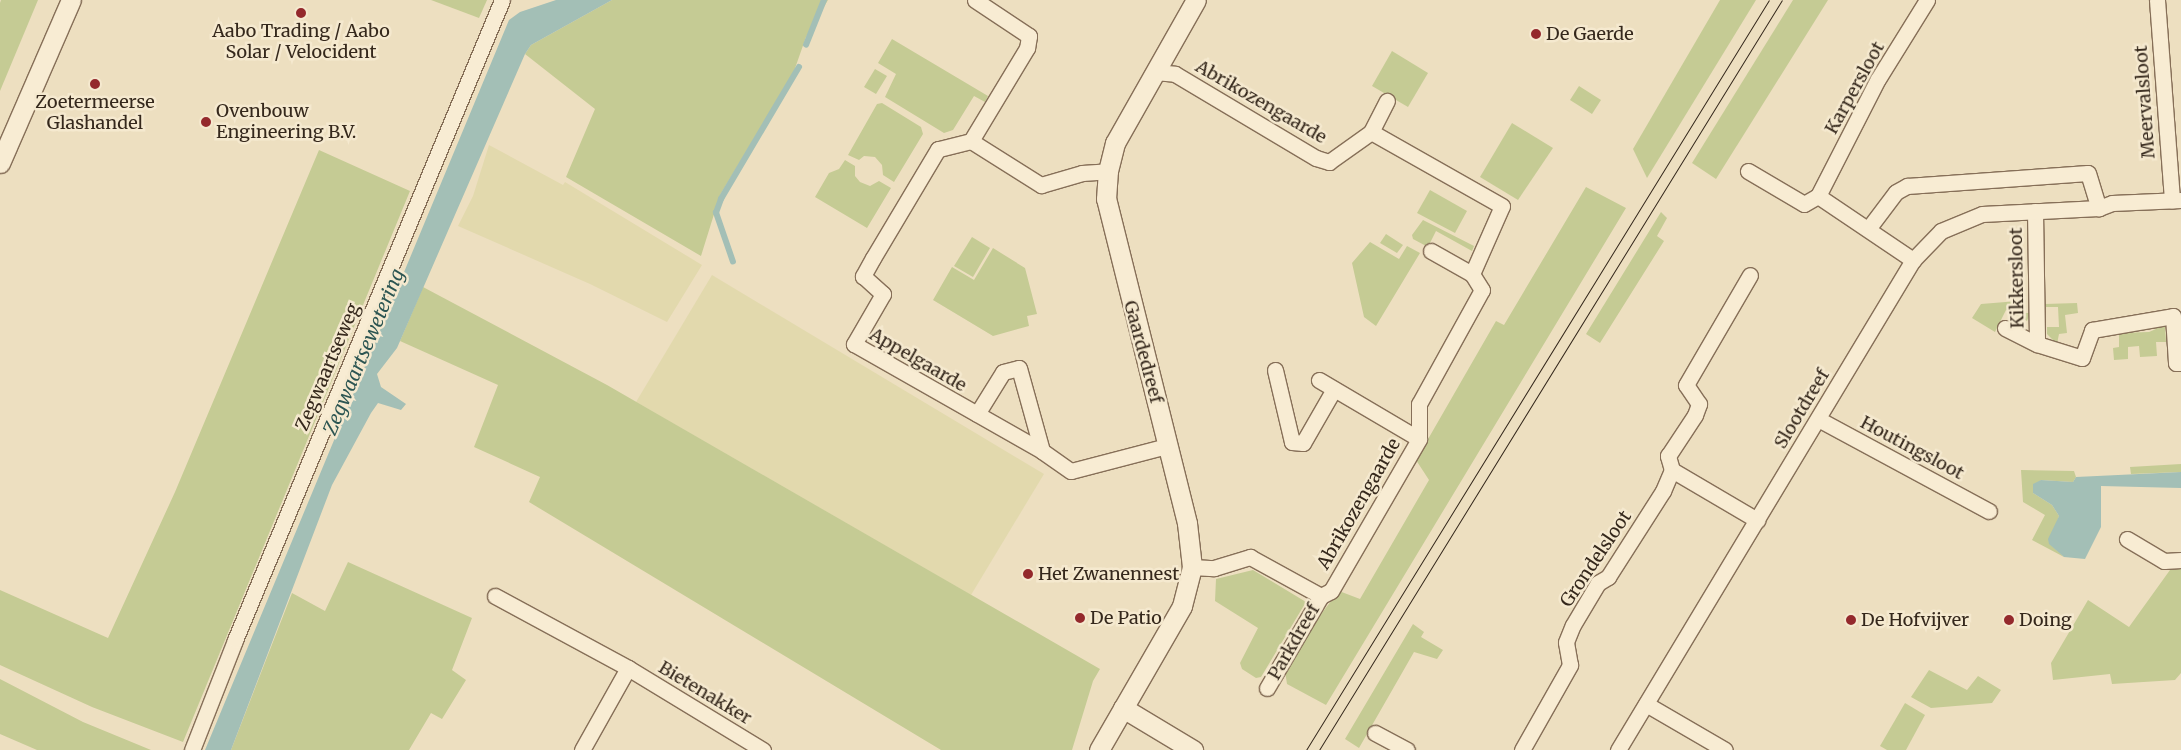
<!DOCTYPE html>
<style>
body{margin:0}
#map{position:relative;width:2181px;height:750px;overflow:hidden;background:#eddfc0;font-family:Merriweather,serif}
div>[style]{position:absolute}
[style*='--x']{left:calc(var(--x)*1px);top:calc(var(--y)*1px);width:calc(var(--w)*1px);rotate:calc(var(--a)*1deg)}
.farmland>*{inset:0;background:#e2d9ad}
.green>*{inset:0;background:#c5cb94}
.water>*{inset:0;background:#a3bfb6}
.stream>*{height:5.5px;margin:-2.75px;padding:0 2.75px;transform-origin:2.75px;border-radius:2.75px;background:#a3bfb6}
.roads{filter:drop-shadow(1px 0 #866f58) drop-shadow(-1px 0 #866f58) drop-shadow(0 1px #866f58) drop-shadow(0 -1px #866f58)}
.minor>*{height:15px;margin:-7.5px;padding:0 7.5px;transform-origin:7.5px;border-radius:7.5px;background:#f8ecd3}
.tertiary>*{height:19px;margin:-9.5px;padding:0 9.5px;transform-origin:9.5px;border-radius:9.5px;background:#f8ecd3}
.tram>*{height:1px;margin:-0.5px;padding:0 0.5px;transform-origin:0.5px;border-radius:0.5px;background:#35281c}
.dots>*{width:14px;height:14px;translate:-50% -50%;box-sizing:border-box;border:2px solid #f5e9cf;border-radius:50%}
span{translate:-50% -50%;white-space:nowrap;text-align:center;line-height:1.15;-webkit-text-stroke:5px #f5e9cf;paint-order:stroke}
.poi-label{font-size:18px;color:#35281c}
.left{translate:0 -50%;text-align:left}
.street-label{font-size:18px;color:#35281c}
.water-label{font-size:19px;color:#2c5552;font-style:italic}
</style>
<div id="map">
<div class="farmland">
<div style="clip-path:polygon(489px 145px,563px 185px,565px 182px,702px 265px,667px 322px,590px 284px,458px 226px,473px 196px)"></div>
<div style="clip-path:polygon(712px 275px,1044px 474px,971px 595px,636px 402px)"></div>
</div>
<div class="green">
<div style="clip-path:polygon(1px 0,38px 0,0 91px,0 3px)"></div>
<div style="clip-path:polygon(431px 0,487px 0,479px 18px)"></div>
<div style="clip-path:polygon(612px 0,828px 0,806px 37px,793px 74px,720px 195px,701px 256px,566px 177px,595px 109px,525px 54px,531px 45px)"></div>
<div style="clip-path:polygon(1720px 0,1756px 0,1647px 178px,1633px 149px)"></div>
<div style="clip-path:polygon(1793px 0,1828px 0,1716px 179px,1692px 163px)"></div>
<div style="clip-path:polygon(892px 39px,988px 96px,985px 102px,974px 96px,953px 130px,944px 133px,885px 97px,896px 74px,878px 63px)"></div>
<div style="clip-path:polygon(1392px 51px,1428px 73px,1408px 107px,1372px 86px)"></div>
<div style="clip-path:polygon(875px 69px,887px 76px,876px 94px,864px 87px)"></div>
<div style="clip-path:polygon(1579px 86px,1601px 100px,1592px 114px,1570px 100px)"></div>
<div style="clip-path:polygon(882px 103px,921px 127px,923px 134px,894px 182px,883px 175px,882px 165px,875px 157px,864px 156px,859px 160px,848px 155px,877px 104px)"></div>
<div style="clip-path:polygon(1512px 123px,1553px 148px,1518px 200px,1480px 177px)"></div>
<div style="clip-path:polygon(319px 150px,410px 191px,183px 742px,92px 707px,0 665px,0 590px,108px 638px,175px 492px)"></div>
<div style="clip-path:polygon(845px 160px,855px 166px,855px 176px,860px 182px,870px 186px,879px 181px,891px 188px,867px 228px,815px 197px,829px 173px,839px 169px)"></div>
<div style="clip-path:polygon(1586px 187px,1626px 208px,1326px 705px,1287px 684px,1285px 671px,1314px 623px,1339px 591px,1360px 599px,1429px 480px,1416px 460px,1496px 321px,1504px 325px)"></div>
<div style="clip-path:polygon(1430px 190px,1467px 211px,1455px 233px,1417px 213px)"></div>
<div style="clip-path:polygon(1661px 212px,1667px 218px,1657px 236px,1664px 241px,1600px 343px,1586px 334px)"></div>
<div style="clip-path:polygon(1423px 220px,1474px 246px,1472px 251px,1436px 231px,1428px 247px,1413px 239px,1412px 235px)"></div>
<div style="clip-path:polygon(1386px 234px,1403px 245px,1397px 253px,1380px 243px)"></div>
<div style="clip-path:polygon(972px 237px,990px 248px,973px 277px,954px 266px)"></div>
<div style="clip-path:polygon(1370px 242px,1399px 259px,1407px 246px,1420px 253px,1376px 326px,1364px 317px,1352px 263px)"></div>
<div style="clip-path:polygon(993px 248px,1025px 268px,1037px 314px,1027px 316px,1029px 326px,993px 336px,933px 300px,952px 267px,974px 280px)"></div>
<div style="clip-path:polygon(423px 287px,607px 385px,1100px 669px,1093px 681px,1072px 750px,941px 750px,529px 502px,540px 477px,474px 447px,498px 385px,400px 341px)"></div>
<div style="clip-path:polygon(2018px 301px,2020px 313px,2030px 313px,2027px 321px,2006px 310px,1995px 332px,1972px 318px,1981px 304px)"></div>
<div style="clip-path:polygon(2077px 303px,2078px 313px,2065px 315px,2067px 333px,2059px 334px,2057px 344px,2047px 334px,2047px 327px,2059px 327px,2058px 307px,2046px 307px,2045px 304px)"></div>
<div style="clip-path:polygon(2165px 325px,2166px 342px,2156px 342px,2157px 356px,2140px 357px,2139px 346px,2128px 347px,2128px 359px,2114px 360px,2113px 348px,2119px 347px,2119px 333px,2149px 332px,2156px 329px,2156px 326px)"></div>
<div style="clip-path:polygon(2181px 464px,2181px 472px,2131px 474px,2130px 467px)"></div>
<div style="clip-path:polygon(2021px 470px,2074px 471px,2076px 477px,2073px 482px,2041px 480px,2033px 493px,2052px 505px,2059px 516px,2050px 544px,2064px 557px,2032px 540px,2045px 515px,2023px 502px)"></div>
<div style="clip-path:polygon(348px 562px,472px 618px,452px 670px,466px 680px,442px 719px,431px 713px,409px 750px,231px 750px,292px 593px,325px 611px)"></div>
<div style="clip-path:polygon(2181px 568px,2181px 673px,2175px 680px,2112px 684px,2110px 674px,2053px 680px,2051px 663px,2088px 600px,2129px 627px,2170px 570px)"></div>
<div style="clip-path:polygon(1253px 570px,1306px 602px,1261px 677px,1256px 678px,1242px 669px,1240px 663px,1258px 628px,1215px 601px,1216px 579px)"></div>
<div style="clip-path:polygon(1413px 624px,1424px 632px,1421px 637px,1443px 650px,1437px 659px,1414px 652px,1359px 748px,1345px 739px)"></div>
<div style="clip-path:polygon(1929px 670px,1967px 690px,1978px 676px,2001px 690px,1992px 703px,1931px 708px,1911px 697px)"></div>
<div style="clip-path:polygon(0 679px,83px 722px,151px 750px,37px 750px,0 734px)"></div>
<div style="clip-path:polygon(1905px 703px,1925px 715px,1906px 750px,1887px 750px,1880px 746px)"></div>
</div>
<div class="water">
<div style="clip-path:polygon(556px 0,612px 0,531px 45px,525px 54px,397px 348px,377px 374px,381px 387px,406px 404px,401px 410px,378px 403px,371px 413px,332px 485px,231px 750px,205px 750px,509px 20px,520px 12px)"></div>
<div style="clip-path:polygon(2181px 472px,2181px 488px,2101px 486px,2101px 527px,2085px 559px,2064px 557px,2049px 544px,2048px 539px,2059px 516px,2052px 505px,2033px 493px,2033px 484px,2041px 480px,2073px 482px,2076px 477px)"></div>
</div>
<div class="stream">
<div style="--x:806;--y:45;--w:48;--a:-68.2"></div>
<div style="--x:733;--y:262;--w:52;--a:-109.1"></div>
<div style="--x:716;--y:213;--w:15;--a:-70"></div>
<div style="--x:721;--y:199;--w:153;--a:-59.4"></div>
</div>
<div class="roads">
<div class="minor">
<div style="--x:975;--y:0;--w:65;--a:33.7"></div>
<div style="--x:1029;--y:36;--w:12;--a:99"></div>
<div style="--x:1027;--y:48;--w:109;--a:121.1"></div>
<div style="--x:971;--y:141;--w:34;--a:166"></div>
<div style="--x:938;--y:149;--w:127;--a:120.8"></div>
<div style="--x:873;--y:258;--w:21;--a:119"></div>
<div style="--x:863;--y:276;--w:27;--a:42"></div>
<div style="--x:883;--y:294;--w:58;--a:120.1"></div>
<div style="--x:854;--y:344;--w:216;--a:29.6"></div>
<div style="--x:1042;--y:451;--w:35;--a:35"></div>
<div style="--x:1071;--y:471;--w:99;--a:-14.6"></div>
<div style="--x:2157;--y:0;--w:201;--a:85.7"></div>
<div style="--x:1154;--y:72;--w:21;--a:5"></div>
<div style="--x:1175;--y:74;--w:164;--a:30.8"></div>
<div style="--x:1316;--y:158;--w:14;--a:17"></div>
<div style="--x:1329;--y:162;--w:52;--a:-35.5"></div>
<div style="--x:1371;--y:132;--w:35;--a:-63"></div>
<div style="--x:971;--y:141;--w:83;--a:32.2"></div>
<div style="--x:1041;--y:185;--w:43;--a:-16.3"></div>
<div style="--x:1082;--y:173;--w:26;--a:-4"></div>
<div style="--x:1748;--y:171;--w:65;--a:30.5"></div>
<div style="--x:1804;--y:204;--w:16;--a:-30"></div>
<div style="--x:1818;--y:196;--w:115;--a:34"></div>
<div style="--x:1818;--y:196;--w:131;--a:-62.9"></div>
<div style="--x:1878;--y:79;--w:93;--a:-58.2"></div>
<div style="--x:2035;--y:211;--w:133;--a:89.1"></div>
<div style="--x:1868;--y:229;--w:46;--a:-52.9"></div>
<div style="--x:1896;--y:192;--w:13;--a:-29"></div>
<div style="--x:1907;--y:186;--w:14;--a:-4"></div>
<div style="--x:1921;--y:185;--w:167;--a:-4.1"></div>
<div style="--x:2088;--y:173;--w:37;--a:73"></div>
<div style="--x:1431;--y:251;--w:47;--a:29.3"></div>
<div style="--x:2005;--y:328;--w:36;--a:27"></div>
<div style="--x:2037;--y:344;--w:47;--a:17.3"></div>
<div style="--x:2082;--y:358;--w:30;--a:-70"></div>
<div style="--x:2092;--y:330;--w:82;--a:-9.8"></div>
<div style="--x:2173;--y:316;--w:47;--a:86.3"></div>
<div style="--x:2176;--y:363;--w:5;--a:0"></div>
<div style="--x:1275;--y:370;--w:74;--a:76.7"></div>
<div style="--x:1292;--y:442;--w:11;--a:5"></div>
<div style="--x:1303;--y:443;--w:62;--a:-60.1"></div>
<div style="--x:1319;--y:380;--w:116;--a:30.5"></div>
<div style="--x:977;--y:414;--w:49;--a:-58.2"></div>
<div style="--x:1003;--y:372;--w:16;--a:-14"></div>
<div style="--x:1019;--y:368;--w:86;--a:74.5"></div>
<div style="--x:1818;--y:419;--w:194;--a:28.3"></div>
<div style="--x:1672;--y:470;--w:99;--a:30.5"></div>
<div style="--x:2127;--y:539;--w:43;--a:30.7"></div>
<div style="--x:2164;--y:561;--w:17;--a:-3"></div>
<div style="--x:1192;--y:567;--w:22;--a:3"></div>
<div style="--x:1214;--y:568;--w:38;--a:-17"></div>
<div style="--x:1250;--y:557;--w:81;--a:28.8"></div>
<div style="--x:495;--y:596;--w:151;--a:28.4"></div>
<div style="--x:628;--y:668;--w:158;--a:31.3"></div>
<div style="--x:1321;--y:596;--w:11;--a:-27"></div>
<div style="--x:1331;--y:591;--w:176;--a:-59.9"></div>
<div style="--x:1419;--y:439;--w:35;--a:-90"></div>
<div style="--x:1419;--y:404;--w:130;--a:-61.1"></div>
<div style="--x:1482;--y:290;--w:19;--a:-122"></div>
<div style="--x:1472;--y:274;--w:74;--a:-66.2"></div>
<div style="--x:1502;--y:206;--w:150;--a:-150.5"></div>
<div style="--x:1267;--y:688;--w:107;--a:-59.6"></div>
<div style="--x:1646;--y:704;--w:91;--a:30.2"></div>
<div style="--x:1375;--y:733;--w:36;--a:28"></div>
<div style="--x:192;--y:750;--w:118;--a:-68.6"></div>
<div style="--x:235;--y:640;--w:693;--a:-67.35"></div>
<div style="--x:582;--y:750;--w:94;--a:-60.7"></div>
<div style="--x:1522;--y:750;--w:98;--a:-60.5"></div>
<div style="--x:1570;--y:665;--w:23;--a:-100"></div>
<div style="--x:1566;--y:642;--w:18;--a:-68"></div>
<div style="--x:1573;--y:625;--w:49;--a:-59.2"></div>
<div style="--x:1598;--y:583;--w:12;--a:-31"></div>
<div style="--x:1608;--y:577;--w:102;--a:-57.4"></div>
<div style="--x:1663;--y:491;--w:23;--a:-67"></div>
<div style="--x:1672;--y:470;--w:15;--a:-106"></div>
<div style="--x:1668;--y:456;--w:49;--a:-56.6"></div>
<div style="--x:1695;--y:415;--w:12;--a:-70"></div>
<div style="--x:1699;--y:404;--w:23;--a:-124"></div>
<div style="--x:1686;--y:385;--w:127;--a:-59.8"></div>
<div style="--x:1618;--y:750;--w:572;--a:-58.95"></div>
<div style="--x:1913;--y:260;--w:40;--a:-46"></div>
<div style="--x:1941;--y:231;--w:44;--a:-22.5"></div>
<div style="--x:1982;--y:214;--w:117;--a:-2.9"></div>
<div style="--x:2099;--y:208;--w:14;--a:-21"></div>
<div style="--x:2112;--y:203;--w:69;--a:-2.5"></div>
</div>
<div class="tertiary">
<div style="--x:0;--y:163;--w:178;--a:-66.5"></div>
<div style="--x:1123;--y:708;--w:82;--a:31"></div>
<div style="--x:1099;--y:750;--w:166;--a:-60"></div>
<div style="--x:1182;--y:606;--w:40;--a:-75.6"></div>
<div style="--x:1192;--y:567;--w:44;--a:-96.5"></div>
<div style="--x:1187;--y:523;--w:334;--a:-104"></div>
<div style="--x:1106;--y:199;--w:28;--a:-86"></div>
<div style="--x:1108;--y:171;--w:29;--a:-76"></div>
<div style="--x:1115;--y:143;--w:164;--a:-60.5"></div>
</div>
</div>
<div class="tram">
<div style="--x:1306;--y:750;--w:881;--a:-58.31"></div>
<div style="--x:1319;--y:750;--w:881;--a:-58.31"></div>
</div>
<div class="dots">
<div style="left:301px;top:13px;background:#94292c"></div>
<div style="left:1536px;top:34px;background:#94292c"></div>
<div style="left:95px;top:84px;background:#94292c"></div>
<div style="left:206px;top:122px;background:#94292c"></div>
<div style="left:1028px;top:574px;background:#94292c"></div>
<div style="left:1080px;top:618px;background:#94292c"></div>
<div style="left:1851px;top:620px;background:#94292c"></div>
<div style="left:2009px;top:620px;background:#94292c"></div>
</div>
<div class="poi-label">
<span style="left:301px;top:42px">Aabo Trading / Aabo<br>Solar / Velocident</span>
<span class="left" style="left:1546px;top:34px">De Gaerde</span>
<span style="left:95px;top:113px">Zoetermeerse<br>Glashandel</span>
<span class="left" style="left:216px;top:122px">Ovenbouw<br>Engineering B.V.</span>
<span class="left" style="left:1038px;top:574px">Het Zwanennest</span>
<span class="left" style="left:1090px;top:618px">De Patio</span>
<span class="left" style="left:1861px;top:620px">De Hofvijver</span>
<span class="left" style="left:2019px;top:620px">Doing</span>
</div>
<div class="street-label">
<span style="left:1855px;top:88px;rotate:-61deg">Karpersloot</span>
<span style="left:1261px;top:102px;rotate:30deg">Abrikozengaarde</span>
<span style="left:2145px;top:102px;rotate:-94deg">Meervalsloot</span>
<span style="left:2017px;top:278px;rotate:-91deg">Kikkersloot</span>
<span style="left:1143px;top:352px;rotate:75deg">Gaardedreef</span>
<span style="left:918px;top:360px;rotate:30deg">Appelgaarde</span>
<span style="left:328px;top:367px;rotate:-67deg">Zegwaartseweg</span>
<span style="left:1802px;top:409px;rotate:-59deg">Slootdreef</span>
<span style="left:1912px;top:448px;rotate:28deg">Houtingsloot</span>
<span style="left:1359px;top:504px;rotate:-60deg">Abrikozengaarde</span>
<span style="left:1596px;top:559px;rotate:-56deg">Grondelsloot</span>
<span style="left:1294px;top:642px;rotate:-60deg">Parkdreef</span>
<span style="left:705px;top:693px;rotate:31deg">Bietenakker</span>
</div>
<div class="water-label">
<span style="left:364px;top:352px;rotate:-67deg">Zegwaartsewetering</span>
</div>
</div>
